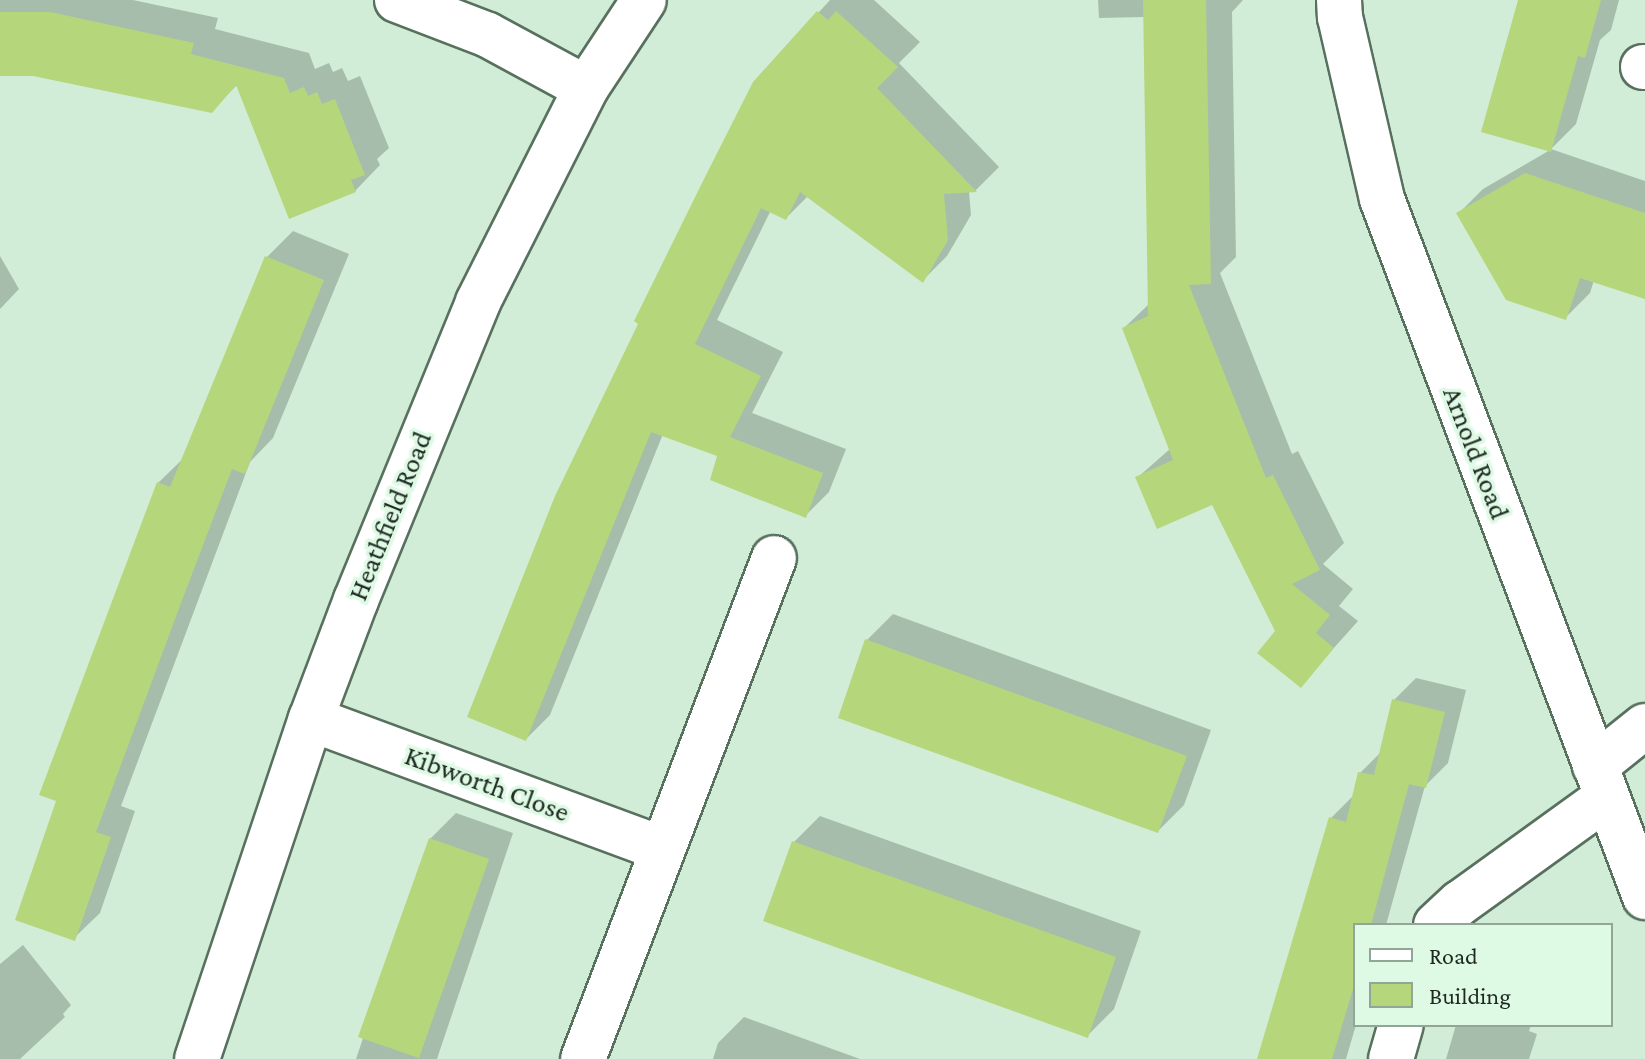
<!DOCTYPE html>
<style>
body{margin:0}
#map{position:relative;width:1645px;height:1059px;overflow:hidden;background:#d1edd8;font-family:"Crimson Pro",serif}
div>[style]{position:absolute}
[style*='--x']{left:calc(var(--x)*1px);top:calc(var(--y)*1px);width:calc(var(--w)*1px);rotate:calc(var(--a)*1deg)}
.shadow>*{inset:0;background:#0003}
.building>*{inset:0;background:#b6d67c}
.roads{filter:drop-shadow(2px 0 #58705e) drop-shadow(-2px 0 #58705e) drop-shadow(0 2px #58705e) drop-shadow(0 -2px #58705e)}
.street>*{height:44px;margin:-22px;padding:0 22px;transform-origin:22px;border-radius:22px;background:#fff}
.secondary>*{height:44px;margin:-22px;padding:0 22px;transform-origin:22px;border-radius:22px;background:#fff}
span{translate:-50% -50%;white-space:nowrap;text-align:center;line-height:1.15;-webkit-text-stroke:7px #defae5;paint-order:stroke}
.street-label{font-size:28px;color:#1f2921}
.legend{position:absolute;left:1353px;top:923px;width:260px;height:104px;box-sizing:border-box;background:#defae5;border:2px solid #92a697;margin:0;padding:10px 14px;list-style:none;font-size:24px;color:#1f2921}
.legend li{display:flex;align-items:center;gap:16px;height:40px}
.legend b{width:40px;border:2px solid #92a697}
</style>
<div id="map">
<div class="shadow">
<div style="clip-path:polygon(0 0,133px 0,218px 18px,215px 29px,309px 53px,315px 69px,329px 63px,333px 72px,342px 68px,348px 81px,360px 76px,389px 148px,377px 159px,380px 165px,355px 191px,238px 84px,211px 111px,33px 74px,0 74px)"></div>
<div style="clip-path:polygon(830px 0,874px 0,920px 42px,899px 63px,999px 167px,976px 190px,969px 191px,971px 215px,947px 256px,923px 280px,808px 196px,786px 218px,771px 210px,717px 320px,783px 352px,752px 413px,846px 449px,829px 492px,806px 515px,720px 455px,663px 434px,550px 715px,526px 739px,754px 83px)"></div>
<div style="clip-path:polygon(1098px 0,1243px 0,1232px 12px,1236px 257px,1220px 273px,1292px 454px,1298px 451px,1344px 543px,1323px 564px,1353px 589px,1339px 606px,1358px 621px,1300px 686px,1278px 631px,1212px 503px,1137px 478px,1171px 448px,1124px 328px,1150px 303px,1145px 17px,1099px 18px)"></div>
<div style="clip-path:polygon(1520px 0,1619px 0,1611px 30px,1600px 40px,1576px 124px,1551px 149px,1645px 181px,1645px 297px,1594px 280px,1590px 293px,1566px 317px,1459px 213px,1483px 189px,1550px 150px)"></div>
<div style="clip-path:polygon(293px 231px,349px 254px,273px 438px,250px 462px,121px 806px,135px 811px,100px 913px,74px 938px,59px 800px,158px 483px,196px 446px,267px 257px)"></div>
<div style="clip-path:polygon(0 256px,19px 289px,0 309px)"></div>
<div style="clip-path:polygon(893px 614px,1211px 730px,1184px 805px,1158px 831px,867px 640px)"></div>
<div style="clip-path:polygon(1416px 678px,1466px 690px,1448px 763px,1425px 786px,1386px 925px,1355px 925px,1356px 1025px,1346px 1059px,1259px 1059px,1331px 818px,1354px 795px,1360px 773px,1382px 751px,1394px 700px)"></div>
<div style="clip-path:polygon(456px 813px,513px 833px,437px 1059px,356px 1059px,430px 839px)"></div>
<div style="clip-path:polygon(820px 816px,1141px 931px,1114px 1009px,1088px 1035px,794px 842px)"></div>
<div style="clip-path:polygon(23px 945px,71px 1005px,63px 1014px,65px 1017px,20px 1059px,0 1059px,0 964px)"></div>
<div style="clip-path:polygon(744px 1017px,860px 1059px,713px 1059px,718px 1043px)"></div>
<div style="clip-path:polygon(1456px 1025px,1531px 1025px,1529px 1031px,1537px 1034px,1529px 1059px,1446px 1059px)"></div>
</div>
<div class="building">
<div style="clip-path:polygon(1143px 0,1206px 0,1211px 284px,1189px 285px,1266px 478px,1273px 475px,1320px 570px,1292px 584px,1330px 615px,1316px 633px,1334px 648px,1301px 688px,1257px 653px,1275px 631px,1212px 505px,1157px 529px,1135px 477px,1173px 460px,1122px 328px,1148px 316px)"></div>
<div style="clip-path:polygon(1518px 0,1601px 0,1585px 58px,1578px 56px,1551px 152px,1481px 132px)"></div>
<div style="clip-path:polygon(817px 11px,828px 20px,836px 11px,898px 67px,877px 88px,977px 192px,944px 194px,948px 240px,923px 283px,800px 192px,786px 220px,761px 208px,695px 344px,761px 376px,730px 437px,823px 473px,806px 518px,710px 480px,717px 456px,651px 432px,526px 741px,467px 717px,555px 496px,638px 324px,634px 321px,704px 179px,753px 82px)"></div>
<div style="clip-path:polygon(0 12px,50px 12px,194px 43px,191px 54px,284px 78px,290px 93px,304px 87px,308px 96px,317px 92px,322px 104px,335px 99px,365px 175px,351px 180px,356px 192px,289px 219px,236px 85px,212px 113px,33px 76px,0 76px)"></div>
<div style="clip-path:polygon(1525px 173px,1645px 213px,1645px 299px,1580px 278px,1566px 320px,1506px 300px,1456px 213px)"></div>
<div style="clip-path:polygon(265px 256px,324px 280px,245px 474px,232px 469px,181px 603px,96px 832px,111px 837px,75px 941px,15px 920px,56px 801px,39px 795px,157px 482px,170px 487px)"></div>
<div style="clip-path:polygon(865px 639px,1187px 756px,1158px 833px,838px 718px)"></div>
<div style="clip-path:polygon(1392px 699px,1445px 712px,1426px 788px,1409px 784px,1371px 925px,1355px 925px,1353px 989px,1332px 1059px,1257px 1059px,1329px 817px,1346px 822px,1358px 772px,1374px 775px)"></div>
<div style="clip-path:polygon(429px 838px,489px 859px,419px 1058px,358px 1037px)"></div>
<div style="clip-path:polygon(792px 841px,1116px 957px,1088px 1038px,763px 921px)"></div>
</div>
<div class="roads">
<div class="street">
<div style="--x:397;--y:0;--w:97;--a:21"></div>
<div style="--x:488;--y:35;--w:111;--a:28.4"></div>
<div style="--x:1643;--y:67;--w:2;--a:0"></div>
<div style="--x:311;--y:719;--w:375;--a:20.3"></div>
<div style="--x:1595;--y:766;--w:64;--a:-38.7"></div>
<div style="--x:1436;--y:925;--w:33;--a:-43"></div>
<div style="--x:1460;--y:903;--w:181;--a:-35.8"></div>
<div style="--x:583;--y:1059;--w:536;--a:-69.13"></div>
<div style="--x:1391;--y:1059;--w:35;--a:-74"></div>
</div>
<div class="secondary">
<div style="--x:1339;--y:0;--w:17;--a:87"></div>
<div style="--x:1340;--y:17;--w:187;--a:77"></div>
<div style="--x:1382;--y:199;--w:746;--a:69.35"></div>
<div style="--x:197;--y:1059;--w:359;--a:-71.5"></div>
<div style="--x:311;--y:719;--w:127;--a:-69.3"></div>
<div style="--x:356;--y:600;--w:322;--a:-67.7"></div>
<div style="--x:478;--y:302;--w:240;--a:-63.2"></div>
<div style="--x:586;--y:88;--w:105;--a:-56.6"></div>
</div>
</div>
<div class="street-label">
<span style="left:1476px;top:453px;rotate:69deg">Arnold Road</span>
<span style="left:390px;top:516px;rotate:-68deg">Heathfield Road</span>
<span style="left:487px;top:784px;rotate:20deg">Kibworth Close</span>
</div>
<ul class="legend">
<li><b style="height:10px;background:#fff"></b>Road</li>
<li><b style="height:22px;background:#b6d67c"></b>Building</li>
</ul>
</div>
